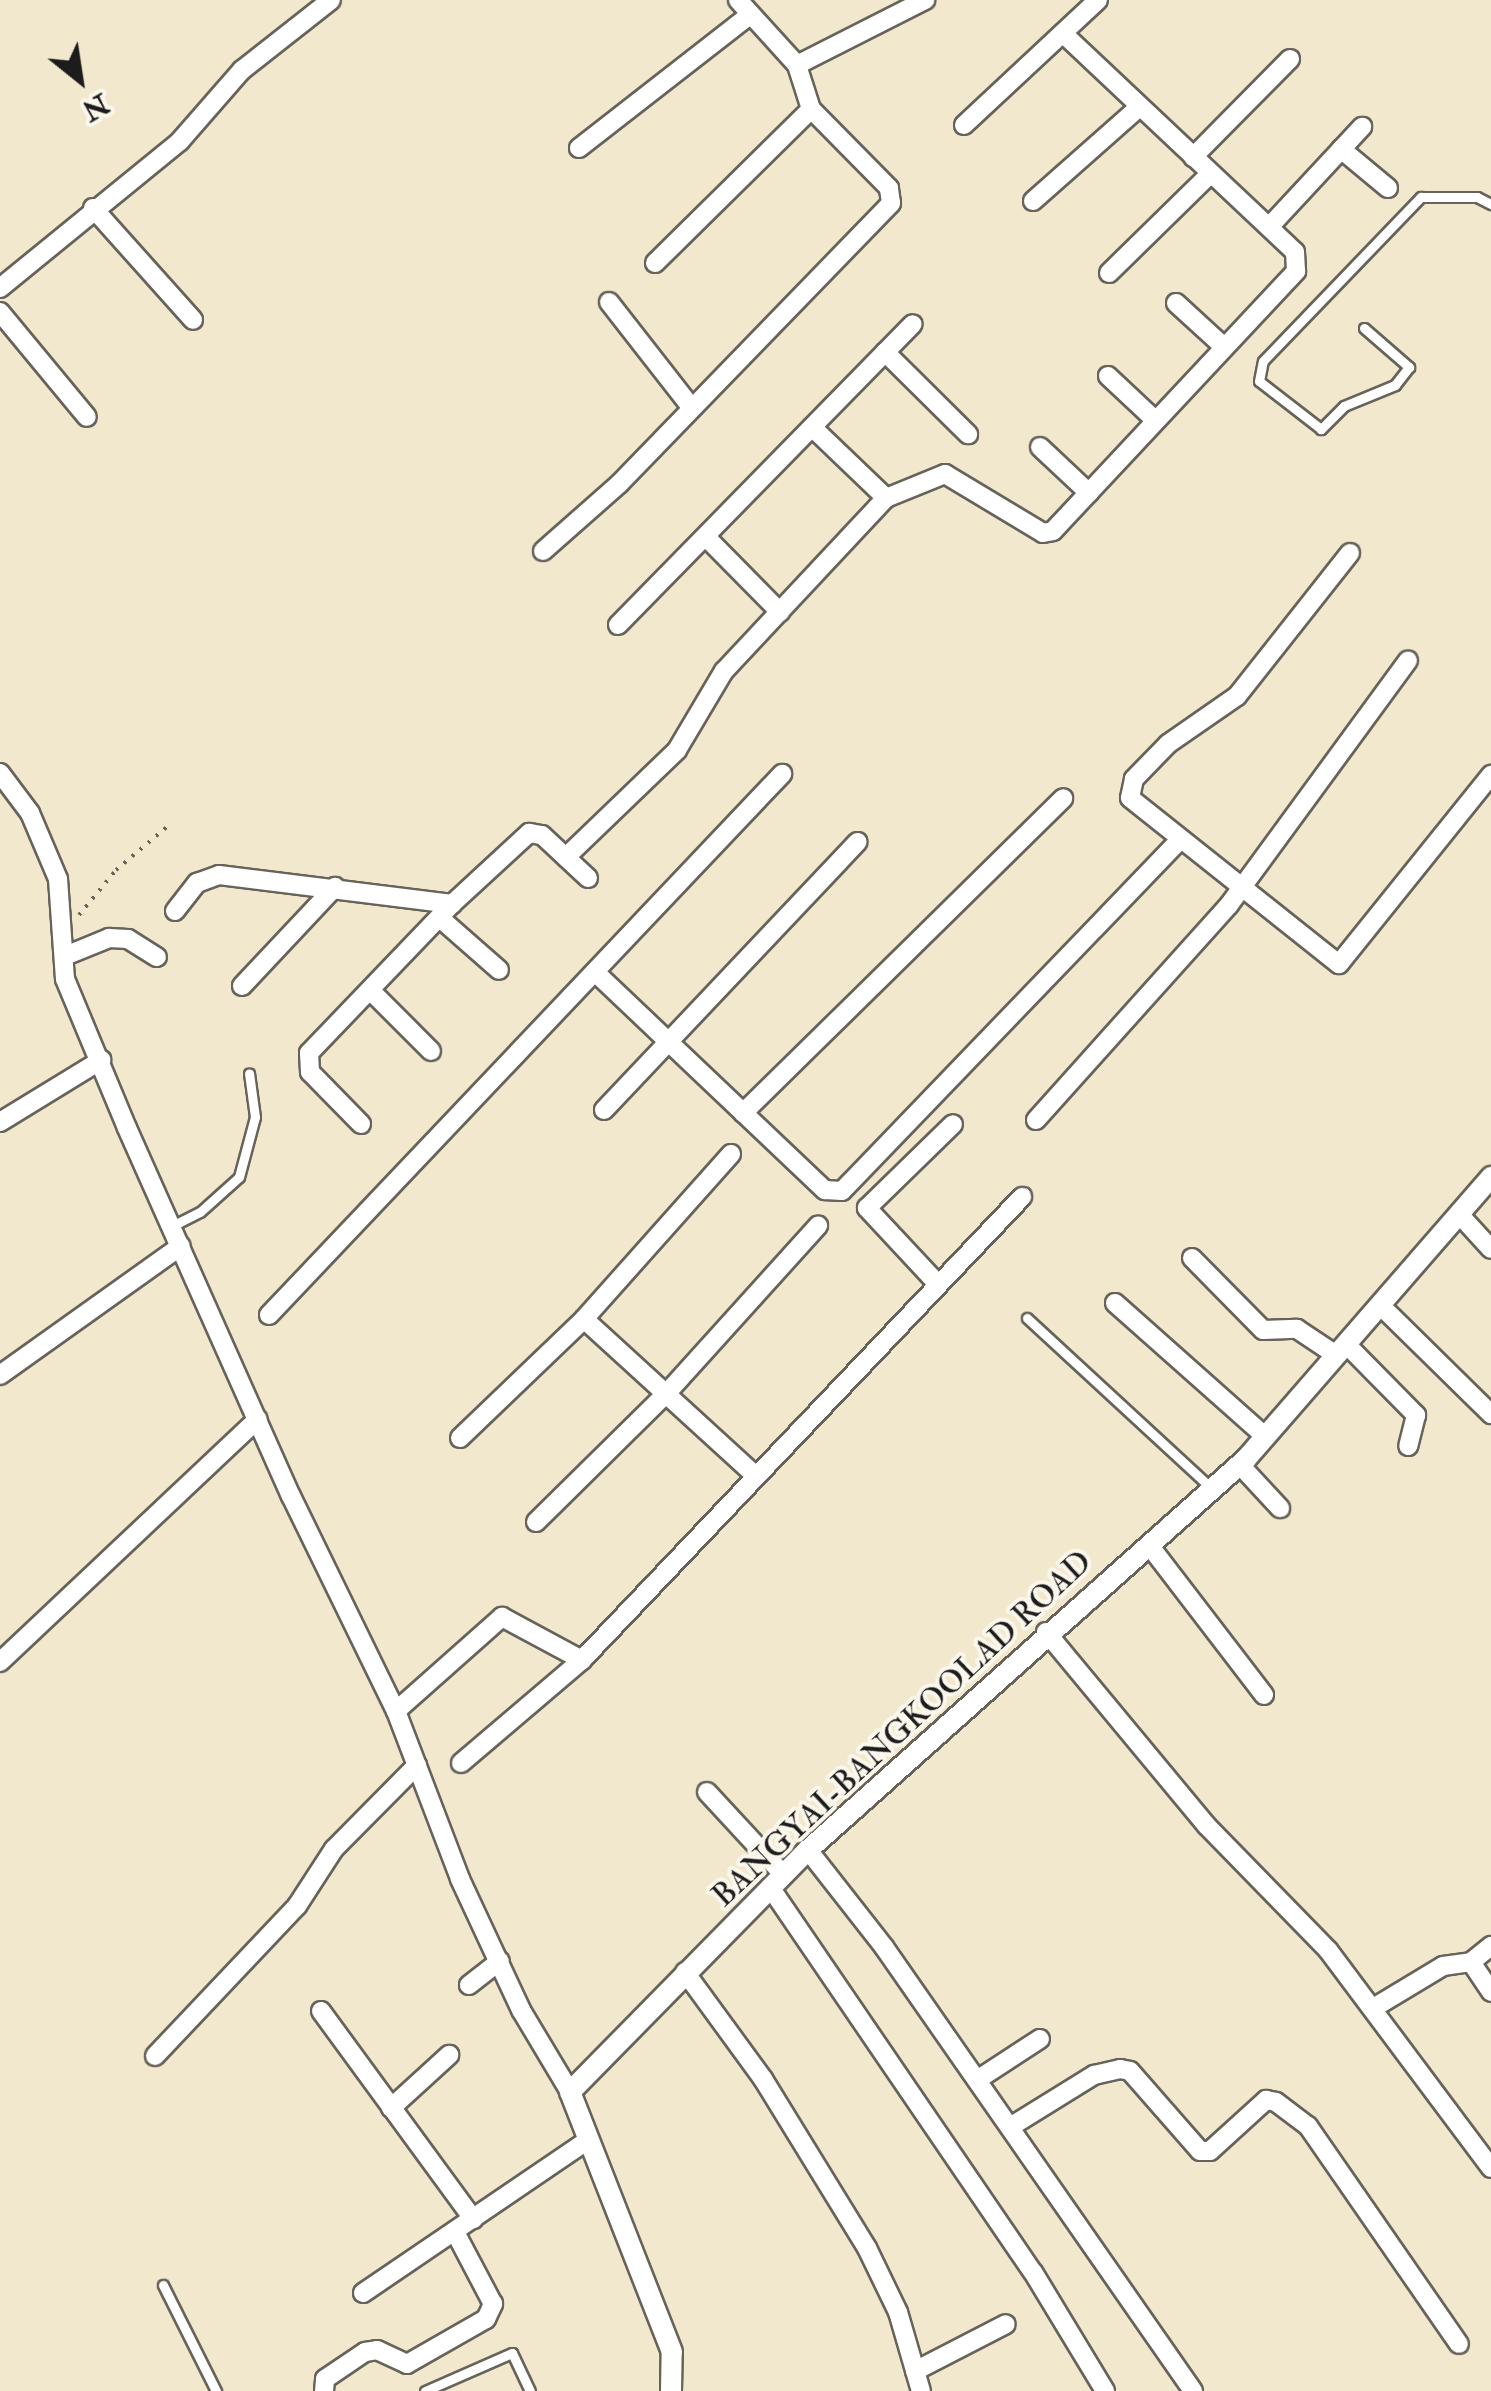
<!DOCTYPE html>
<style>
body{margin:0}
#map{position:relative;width:1491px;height:2391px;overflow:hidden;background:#f1e8ce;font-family:"IM FELL Double Pica",serif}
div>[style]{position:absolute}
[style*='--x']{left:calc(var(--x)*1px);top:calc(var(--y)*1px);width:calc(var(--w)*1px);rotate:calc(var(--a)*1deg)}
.path>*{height:4px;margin-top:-2px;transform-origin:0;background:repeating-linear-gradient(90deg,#67635a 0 2.5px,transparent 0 10.5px)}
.roads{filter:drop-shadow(2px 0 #67635a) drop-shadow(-2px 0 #67635a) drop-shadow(0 2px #67635a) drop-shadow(0 -2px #67635a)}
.service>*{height:9px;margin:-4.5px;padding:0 4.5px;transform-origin:4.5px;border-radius:4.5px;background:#fff}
.minor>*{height:18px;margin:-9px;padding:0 9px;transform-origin:9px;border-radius:9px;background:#fff}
.tertiary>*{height:20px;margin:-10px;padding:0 10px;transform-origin:10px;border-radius:10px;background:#fff}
span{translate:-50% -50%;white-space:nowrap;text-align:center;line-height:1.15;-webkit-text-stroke:8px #fbf7ec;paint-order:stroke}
.street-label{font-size:32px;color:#1c1c1c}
.north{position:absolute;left:30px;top:30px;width:100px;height:100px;-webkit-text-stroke:8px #fbf7ec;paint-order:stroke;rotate:150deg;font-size:28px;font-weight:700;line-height:40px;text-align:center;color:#1c1c1c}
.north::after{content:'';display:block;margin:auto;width:35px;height:45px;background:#1c1c1c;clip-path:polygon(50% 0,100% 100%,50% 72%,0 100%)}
</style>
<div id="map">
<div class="path">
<div style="--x:79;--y:915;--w:58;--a:-50.6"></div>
<div style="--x:116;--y:870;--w:70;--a:-40.3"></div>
</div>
<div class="roads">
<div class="service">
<div style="--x:1364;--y:328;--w:60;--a:40.9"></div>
<div style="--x:1409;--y:367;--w:23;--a:128"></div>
<div style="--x:1395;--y:385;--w:55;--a:157.6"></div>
<div style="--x:1344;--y:406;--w:33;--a:135"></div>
<div style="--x:1321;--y:429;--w:78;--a:-142.3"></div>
<div style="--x:1259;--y:381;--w:20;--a:-79"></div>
<div style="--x:1263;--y:361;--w:228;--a:-46.1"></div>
<div style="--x:1421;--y:197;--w:56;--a:0"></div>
<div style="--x:1477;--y:197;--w:16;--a:27"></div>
<div style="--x:172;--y:1226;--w:31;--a:-27"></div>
<div style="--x:200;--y:1212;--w:52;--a:-41.9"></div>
<div style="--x:239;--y:1177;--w:62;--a:-75.1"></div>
<div style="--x:255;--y:1117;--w:44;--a:-97.8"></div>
<div style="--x:1027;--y:1318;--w:251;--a:42.7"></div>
<div style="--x:163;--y:2285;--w:119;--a:63.4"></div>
<div style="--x:425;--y:2391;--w:95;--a:-23.6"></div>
<div style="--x:512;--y:2353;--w:42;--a:64.7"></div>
</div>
<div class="minor">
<div style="--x:797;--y:65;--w:144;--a:-26.9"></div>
<div style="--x:964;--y:125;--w:183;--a:-43"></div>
<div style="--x:579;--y:148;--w:217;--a:-37.9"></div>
<div style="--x:1341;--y:149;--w:61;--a:39.7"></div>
<div style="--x:1193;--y:157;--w:138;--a:-45.3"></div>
<div style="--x:1033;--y:201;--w:140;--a:-41.5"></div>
<div style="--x:93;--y:208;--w:150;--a:48.2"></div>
<div style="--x:1269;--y:227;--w:137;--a:-47.1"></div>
<div style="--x:655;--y:263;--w:219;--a:-44.6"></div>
<div style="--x:1109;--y:273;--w:140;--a:-44.4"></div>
<div style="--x:0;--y:288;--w:232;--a:-39.2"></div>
<div style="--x:180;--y:141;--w:94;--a:-48.9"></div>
<div style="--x:242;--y:70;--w:113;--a:-38.2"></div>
<div style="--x:609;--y:302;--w:133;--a:52"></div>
<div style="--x:1176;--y:303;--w:62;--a:42.4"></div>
<div style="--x:0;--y:312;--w:136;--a:50.4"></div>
<div style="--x:885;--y:352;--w:117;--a:44.7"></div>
<div style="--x:1108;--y:376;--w:64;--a:43.1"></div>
<div style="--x:812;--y:427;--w:103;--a:43.8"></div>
<div style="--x:1040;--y:447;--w:67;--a:43.2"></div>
<div style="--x:707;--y:538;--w:104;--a:45.4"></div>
<div style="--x:543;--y:551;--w:101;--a:-41.4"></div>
<div style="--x:619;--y:484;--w:391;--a:-45.9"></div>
<div style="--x:891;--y:203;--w:15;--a:-98"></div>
<div style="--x:889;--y:188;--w:111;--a:-134.6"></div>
<div style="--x:811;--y:109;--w:46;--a:-107.7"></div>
<div style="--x:797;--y:65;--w:88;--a:-132.2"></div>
<div style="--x:1350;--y:553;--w:182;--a:128.3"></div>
<div style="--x:1237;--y:696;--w:84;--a:145.2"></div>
<div style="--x:1168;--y:744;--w:49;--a:134.2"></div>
<div style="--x:1134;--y:779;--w:19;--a:102"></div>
<div style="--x:1130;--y:798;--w:267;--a:38.5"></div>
<div style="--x:1339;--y:964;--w:243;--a:-51.2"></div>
<div style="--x:618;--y:625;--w:421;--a:-45.6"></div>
<div style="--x:0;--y:773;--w:50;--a:53.1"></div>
<div style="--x:30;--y:813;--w:72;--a:67"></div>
<div style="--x:58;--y:879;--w:100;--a:86"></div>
<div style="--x:65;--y:979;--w:161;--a:67.4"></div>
<div style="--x:127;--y:1128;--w:403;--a:66"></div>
<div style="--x:291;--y:1496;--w:239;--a:64"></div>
<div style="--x:396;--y:1711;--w:180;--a:69.1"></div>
<div style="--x:460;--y:1879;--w:145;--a:65"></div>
<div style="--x:521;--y:2010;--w:96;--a:59.1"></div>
<div style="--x:566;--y:857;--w:154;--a:-43.9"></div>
<div style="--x:677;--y:750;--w:92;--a:-59.3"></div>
<div style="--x:724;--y:671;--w:237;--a:-46.9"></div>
<div style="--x:886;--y:498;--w:64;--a:-22.1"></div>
<div style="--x:945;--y:474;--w:114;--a:31"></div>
<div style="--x:1043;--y:533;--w:10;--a:-11"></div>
<div style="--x:1053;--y:531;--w:356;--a:-46.9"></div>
<div style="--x:1296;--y:271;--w:19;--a:-93"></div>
<div style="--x:1295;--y:252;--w:319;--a:-136.7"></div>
<div style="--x:175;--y:911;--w:36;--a:-52"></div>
<div style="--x:197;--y:883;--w:23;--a:-20"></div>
<div style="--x:219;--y:875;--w:235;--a:7.1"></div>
<div style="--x:452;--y:904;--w:105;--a:-42.7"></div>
<div style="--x:529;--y:833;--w:13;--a:9"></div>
<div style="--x:542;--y:835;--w:63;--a:43.1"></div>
<div style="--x:441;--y:919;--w:77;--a:41.3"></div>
<div style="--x:65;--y:956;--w:48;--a:-22.2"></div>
<div style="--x:109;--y:938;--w:19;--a:3"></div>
<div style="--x:128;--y:939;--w:34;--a:32"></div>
<div style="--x:595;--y:972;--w:317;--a:43.5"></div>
<div style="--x:825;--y:1190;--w:17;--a:3"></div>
<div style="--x:842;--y:1191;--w:487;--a:-46.1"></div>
<div style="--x:242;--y:986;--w:136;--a:-46.8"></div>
<div style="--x:373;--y:993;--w:82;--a:45"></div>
<div style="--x:604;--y:1110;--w:369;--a:-46.6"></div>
<div style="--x:743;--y:1113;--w:449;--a:-44.5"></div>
<div style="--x:1036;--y:1120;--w:289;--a:-48.1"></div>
<div style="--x:1229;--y:905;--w:303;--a:-53.8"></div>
<div style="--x:0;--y:1122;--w:119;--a:-31.5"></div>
<div style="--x:361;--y:1124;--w:73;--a:-134.4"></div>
<div style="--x:310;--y:1072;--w:19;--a:-93"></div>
<div style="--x:309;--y:1053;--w:207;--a:-46.2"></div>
<div style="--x:1459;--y:1214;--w:47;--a:47.6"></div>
<div style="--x:1192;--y:1258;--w:101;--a:45.4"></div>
<div style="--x:1263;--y:1330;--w:34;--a:-2"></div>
<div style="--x:1297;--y:1329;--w:47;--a:33.7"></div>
<div style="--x:935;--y:1281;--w:100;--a:-133"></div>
<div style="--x:867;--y:1208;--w:120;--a:-44.3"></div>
<div style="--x:1115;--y:1303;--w:202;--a:41.6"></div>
<div style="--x:1380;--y:1305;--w:156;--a:44.5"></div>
<div style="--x:269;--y:1315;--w:746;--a:-46.52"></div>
<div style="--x:584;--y:1319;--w:230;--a:42.4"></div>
<div style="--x:1346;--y:1344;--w:100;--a:45.4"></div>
<div style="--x:1416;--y:1415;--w:32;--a:104"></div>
<div style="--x:0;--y:1375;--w:222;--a:-35.5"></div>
<div style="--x:460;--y:1438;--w:172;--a:-43.8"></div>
<div style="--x:584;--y:1319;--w:221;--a:-48.3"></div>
<div style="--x:1240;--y:1465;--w:59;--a:47.1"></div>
<div style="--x:536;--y:1522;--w:182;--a:-44.6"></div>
<div style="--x:666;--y:1394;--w:227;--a:-47.9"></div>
<div style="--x:1149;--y:1545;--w:189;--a:52.5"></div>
<div style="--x:1046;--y:1632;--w:252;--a:50.3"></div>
<div style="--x:1207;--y:1826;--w:173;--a:45.7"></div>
<div style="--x:1328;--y:1950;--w:272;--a:53.2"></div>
<div style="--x:0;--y:1662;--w:354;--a:-43.3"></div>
<div style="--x:396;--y:1711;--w:142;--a:-41.6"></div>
<div style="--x:502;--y:1617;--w:91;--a:28.3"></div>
<div style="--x:582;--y:1660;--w:639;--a:-46.46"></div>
<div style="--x:461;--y:1763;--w:159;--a:-40.4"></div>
<div style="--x:707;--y:1792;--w:112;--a:47.2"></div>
<div style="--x:808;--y:1850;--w:123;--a:51.9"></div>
<div style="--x:884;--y:1947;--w:541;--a:55.16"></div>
<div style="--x:770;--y:1887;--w:466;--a:55.7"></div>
<div style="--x:1033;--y:2272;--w:139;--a:58.8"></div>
<div style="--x:1471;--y:1962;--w:36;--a:56"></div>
<div style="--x:685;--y:1972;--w:132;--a:53.9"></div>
<div style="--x:763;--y:2079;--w:198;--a:58.4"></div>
<div style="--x:867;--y:2248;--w:71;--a:64.2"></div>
<div style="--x:898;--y:2312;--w:82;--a:73.8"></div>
<div style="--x:469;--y:1985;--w:39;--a:-38"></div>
<div style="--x:1375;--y:2007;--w:79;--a:-31.1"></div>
<div style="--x:1443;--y:1966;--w:28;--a:-8"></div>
<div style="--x:1471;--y:1962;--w:26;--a:-39"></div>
<div style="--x:321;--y:2011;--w:258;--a:53.8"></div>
<div style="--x:155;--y:2056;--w:207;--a:-46.6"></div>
<div style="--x:297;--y:1906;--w:68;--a:-57"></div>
<div style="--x:334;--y:1849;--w:118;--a:-45.3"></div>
<div style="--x:977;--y:2080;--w:75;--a:-33.1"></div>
<div style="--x:391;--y:2108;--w:79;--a:-42.4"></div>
<div style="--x:1010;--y:2127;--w:99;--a:-31.8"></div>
<div style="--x:1094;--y:2075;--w:27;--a:-13"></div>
<div style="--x:1120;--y:2069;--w:10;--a:11"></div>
<div style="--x:1130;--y:2071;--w:106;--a:48.8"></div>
<div style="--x:1200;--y:2151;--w:10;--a:0"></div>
<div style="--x:1210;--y:2151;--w:76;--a:-42.3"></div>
<div style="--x:1266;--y:2100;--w:10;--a:11"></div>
<div style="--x:1276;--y:2102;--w:40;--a:37"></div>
<div style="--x:1308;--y:2126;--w:265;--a:55.3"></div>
<div style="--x:363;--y:2293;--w:271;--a:-34.2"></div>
<div style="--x:915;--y:2371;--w:102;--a:-27.3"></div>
<div style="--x:324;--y:2391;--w:12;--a:-85"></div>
<div style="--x:325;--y:2379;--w:48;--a:-34"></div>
<div style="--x:365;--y:2352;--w:12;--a:-9"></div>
<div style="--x:377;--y:2350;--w:33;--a:25"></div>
<div style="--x:407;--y:2364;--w:91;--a:-29.7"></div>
<div style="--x:486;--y:2319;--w:17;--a:-65"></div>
<div style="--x:493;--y:2304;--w:81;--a:-117.8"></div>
</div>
<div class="tertiary">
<div style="--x:671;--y:2391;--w:39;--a:-89"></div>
<div style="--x:672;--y:2352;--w:279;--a:-111.4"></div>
<div style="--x:570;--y:2092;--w:339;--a:-45.5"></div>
<div style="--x:808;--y:1850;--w:587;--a:-41.76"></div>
<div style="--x:1246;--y:1459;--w:374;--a:-49"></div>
</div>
</div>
<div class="street-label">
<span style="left:902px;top:1729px;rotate:-43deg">BANGYAI-BANGKOOLAD ROAD</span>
</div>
<div class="north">N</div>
</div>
